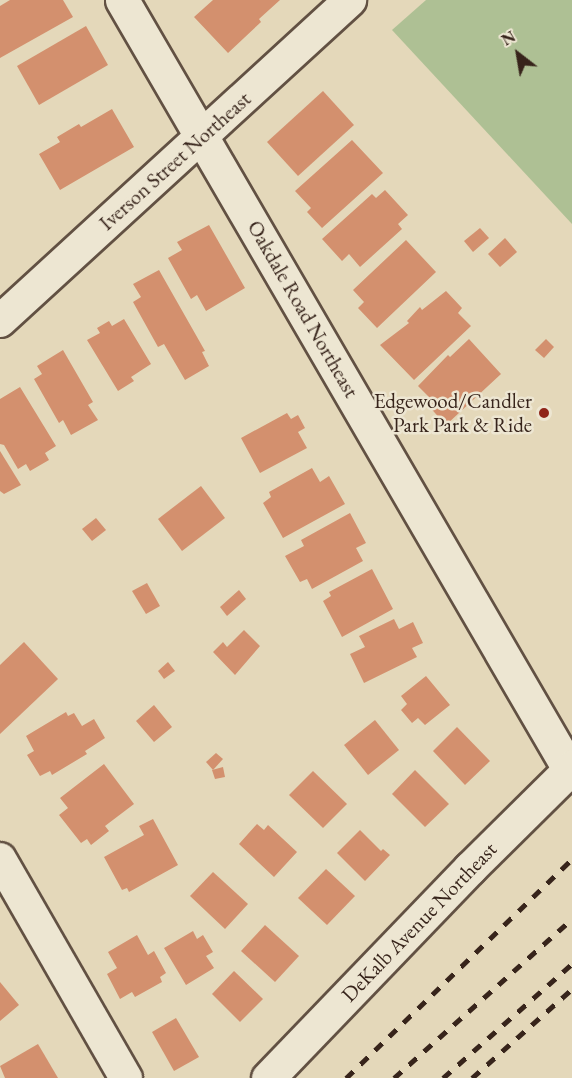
<!DOCTYPE html>
<style>
body{margin:0}
#map{position:relative;width:572px;height:1078px;overflow:hidden;background:#e4d8ba;font-family:"EB Garamond",serif}
div>[style]{position:absolute}
[style*='--x']{left:calc(var(--x)*1px);top:calc(var(--y)*1px);width:calc(var(--w)*1px);rotate:calc(var(--a)*1deg)}
.green>*{inset:0;background:#aec094}
.building>*{inset:0;background:#d3906e}
.roads{filter:drop-shadow(2px 0 #625143) drop-shadow(-2px 0 #625143) drop-shadow(0 2px #625143) drop-shadow(0 -2px #625143)}
.minor>*{height:32px;margin:-16px;padding:0 16px;transform-origin:16px;border-radius:16px;background:#ede6d2}
.tertiary>*{height:33px;margin:-16.5px;padding:0 16.5px;transform-origin:16.5px;border-radius:16.5px;background:#ede6d2}
.secondary>*{height:33px;margin:-16.5px;padding:0 16.5px;transform-origin:16.5px;border-radius:16.5px;background:#ede6d2}
.rail>*{height:4.5px;margin-top:-2.25px;transform-origin:0;background:repeating-linear-gradient(90deg,#37241b 0 10px,transparent 0 20px)}
.dots>*{width:16px;height:16px;translate:-50% -50%;box-sizing:border-box;border:3px solid #ede6d2;border-radius:50%}
span{translate:-50% -50%;white-space:nowrap;text-align:center;line-height:1.15;-webkit-text-stroke:5px #ede6d2;paint-order:stroke}
.street-label{font-size:21px;color:#37241b}
.poi-label{font-size:21px;color:#37241b}
.right{translate:-100% -50%;text-align:right}
.north{position:absolute;left:488px;top:24px;width:60px;height:60px;-webkit-text-stroke:4px #ede6d2;paint-order:stroke;rotate:329deg;font-size:16px;font-weight:700;line-height:24px;text-align:center;color:#37241b}
.north::after{content:'';display:block;margin:auto;width:21px;height:27px;background:#37241b;clip-path:polygon(50% 0,100% 100%,50% 72%,0 100%)}
</style>
<div id="map">
<div class="green">
<div style="clip-path:polygon(426px 0,572px 0,572px 224px,392px 30px)"></div>
</div>
<div class="building">
<div style="clip-path:polygon(10px 0,63px 0,73px 17px,0 58px,0 6px)"></div>
<div style="clip-path:polygon(213px 0,280px 0,259px 19px,261px 22px,228px 53px,194px 17px)"></div>
<div style="clip-path:polygon(86px 26px,108px 65px,39px 105px,17px 66px)"></div>
<div style="clip-path:polygon(323px 91px,354px 125px,298px 176px,267px 142px)"></div>
<div style="clip-path:polygon(112px 109px,134px 147px,60px 190px,39px 154px,60px 142px,57px 137px,79px 124px,81px 127px)"></div>
<div style="clip-path:polygon(352px 140px,383px 173px,322px 228px,307px 212px,311px 208px,295px 191px)"></div>
<div style="clip-path:polygon(385px 190px,408px 215px,398px 224px,402px 229px,360px 267px,349px 254px,342px 261px,322px 239px,372px 194px,376px 198px)"></div>
<div style="clip-path:polygon(209px 225px,245px 288px,206px 311px,197px 295px,191px 299px,168px 258px,182px 250px,177px 242px)"></div>
<div style="clip-path:polygon(480px 228px,489px 238px,473px 252px,464px 241px)"></div>
<div style="clip-path:polygon(505px 238px,517px 252px,500px 267px,488px 254px)"></div>
<div style="clip-path:polygon(406px 240px,436px 272px,377px 328px,358px 308px,364px 302px,353px 290px)"></div>
<div style="clip-path:polygon(159px 270px,205px 351px,202px 352px,209px 366px,185px 380px,164px 344px,158px 347px,133px 302px,141px 297px,133px 284px)"></div>
<div style="clip-path:polygon(446px 291px,462px 308px,458px 313px,471px 326px,414px 380px,380px 345px,409px 323px,407px 321px,420px 307px,422px 310px)"></div>
<div style="clip-path:polygon(124px 319px,151px 364px,131px 377px,134px 381px,118px 391px,87px 340px,100px 333px,97px 328px,109px 321px,112px 326px)"></div>
<div style="clip-path:polygon(469px 339px,501px 374px,446px 425px,424px 401px,429px 397px,418px 386px,448px 355px,450px 357px)"></div>
<div style="clip-path:polygon(546px 339px,554px 347px,544px 358px,535px 350px)"></div>
<div style="clip-path:polygon(63px 350px,93px 402px,88px 405px,98px 420px,71px 435px,63px 420px,59px 423px,34px 379px,42px 374px,37px 366px)"></div>
<div style="clip-path:polygon(20px 387px,56px 446px,45px 453px,49px 460px,30px 471px,26px 464px,18px 469px,4px 445px,0 444px,0 399px)"></div>
<div style="clip-path:polygon(287px 413px,291px 419px,298px 415px,305px 428px,298px 432px,307px 448px,260px 473px,241px 438px)"></div>
<div style="clip-path:polygon(0 451px,21px 485px,4px 494px,0 491px)"></div>
<div style="clip-path:polygon(312px 468px,320px 482px,329px 476px,345px 504px,283px 538px,263px 503px,271px 497px,269px 492px)"></div>
<div style="clip-path:polygon(201px 486px,225px 518px,182px 551px,158px 519px)"></div>
<div style="clip-path:polygon(350px 513px,366px 543px,356px 548px,363px 561px,312px 589px,307px 579px,300px 582px,285px 556px,304px 546px,301px 540px)"></div>
<div style="clip-path:polygon(96px 518px,106px 530px,92px 541px,82px 529px)"></div>
<div style="clip-path:polygon(372px 569px,393px 609px,342px 637px,323px 601px,331px 596px,329px 592px)"></div>
<div style="clip-path:polygon(147px 583px,160px 606px,146px 614px,132px 591px)"></div>
<div style="clip-path:polygon(239px 590px,246px 599px,227px 616px,220px 607px)"></div>
<div style="clip-path:polygon(394px 619px,399px 629px,413px 622px,423px 643px,412px 648px,417px 657px,364px 683px,350px 654px,365px 647px,359px 636px)"></div>
<div style="clip-path:polygon(244px 630px,260px 646px,235px 675px,213px 652px,223px 642px,227px 647px)"></div>
<div style="clip-path:polygon(24px 642px,58px 679px,0 734px,0 665px)"></div>
<div style="clip-path:polygon(168px 662px,175px 671px,164px 679px,158px 671px)"></div>
<div style="clip-path:polygon(426px 676px,450px 705px,425px 725px,418px 718px,412px 723px,401px 710px,407px 704px,401px 696px)"></div>
<div style="clip-path:polygon(154px 705px,172px 727px,154px 742px,136px 721px)"></div>
<div style="clip-path:polygon(66px 712px,68px 716px,74px 713px,82px 726px,94px 719px,105px 738px,85px 751px,87px 754px,52px 775px,50px 771px,40px 776px,27px 755px,34px 751px,26px 736px)"></div>
<div style="clip-path:polygon(375px 720px,399px 750px,368px 775px,344px 745px)"></div>
<div style="clip-path:polygon(457px 727px,490px 761px,465px 785px,433px 751px)"></div>
<div style="clip-path:polygon(216px 753px,223px 759px,213px 770px,206px 762px)"></div>
<div style="clip-path:polygon(104px 764px,134px 804px,105px 826px,109px 831px,91px 845px,87px 839px,81px 843px,59px 815px,68px 808px,60px 798px)"></div>
<div style="clip-path:polygon(223px 767px,225px 777px,215px 779px,212px 770px)"></div>
<div style="clip-path:polygon(415px 770px,449px 804px,425px 827px,392px 794px)"></div>
<div style="clip-path:polygon(313px 771px,347px 804px,323px 828px,289px 795px)"></div>
<div style="clip-path:polygon(153px 819px,178px 865px,129px 892px,127px 888px,122px 890px,104px 857px,144px 835px,139px 826px)"></div>
<div style="clip-path:polygon(257px 824px,264px 830px,268px 825px,297px 852px,274px 877px,239px 844px)"></div>
<div style="clip-path:polygon(360px 830px,381px 851px,383px 849px,390px 855px,365px 881px,337px 853px)"></div>
<div style="clip-path:polygon(326px 869px,355px 896px,327px 925px,298px 898px)"></div>
<div style="clip-path:polygon(213px 872px,248px 904px,225px 929px,190px 896px)"></div>
<div style="clip-path:polygon(265px 925px,299px 956px,275px 982px,241px 951px)"></div>
<div style="clip-path:polygon(193px 931px,197px 939px,203px 935px,213px 952px,206px 956px,214px 968px,186px 985px,164px 948px)"></div>
<div style="clip-path:polygon(137px 935px,148px 955px,154px 951px,166px 973px,160px 977px,162px 982px,135px 997px,132px 992px,120px 999px,107px 974px,117px 968px,108px 952px)"></div>
<div style="clip-path:polygon(234px 971px,263px 999px,240px 1022px,212px 994px)"></div>
<div style="clip-path:polygon(0 982px,19px 1005px,0 1021px)"></div>
<div style="clip-path:polygon(176px 1018px,199px 1057px,174px 1071px,152px 1032px)"></div>
<div style="clip-path:polygon(38px 1044px,58px 1078px,5px 1078px,0 1066px)"></div>
</div>
<div class="roads">
<div class="minor">
<div style="--x:0;--y:321;--w:475;--a:-42.5"></div>
<div style="--x:0;--y:859;--w:253;--a:60.1"></div>
</div>
<div class="tertiary">
<div style="--x:122;--y:0;--w:895;--a:59.83"></div>
</div>
<div class="secondary">
<div style="--x:268;--y:1078;--w:291;--a:-46.1"></div>
<div style="--x:470;--y:868;--w:144;--a:-44.7"></div>
</div>
</div>
<div class="rail">
<div style="--x:346;--y:1078;--w:315;--a:-44.1"></div>
<div style="--x:394;--y:1078;--w:239;--a:-41.8"></div>
<div style="--x:443;--y:1078;--w:172;--a:-41.5"></div>
<div style="--x:472;--y:1078;--w:134;--a:-41.7"></div>
</div>
<div class="dots">
<div style="left:544px;top:413px;background:#8f2418"></div>
</div>
<div class="street-label">
<span style="left:175px;top:161px;rotate:-42deg">Iverson Street Northeast</span>
<span style="left:303px;top:309px;rotate:60deg">Oakdale Road Northeast</span>
<span style="left:419px;top:922px;rotate:-46deg">DeKalb Avenue Northeast</span>
</div>
<div class="poi-label">
<span class="right" style="left:532px;top:413px">Edgewood/Candler<br>Park Park &amp; Ride</span>
</div>
<div class="north">N</div>
</div>
